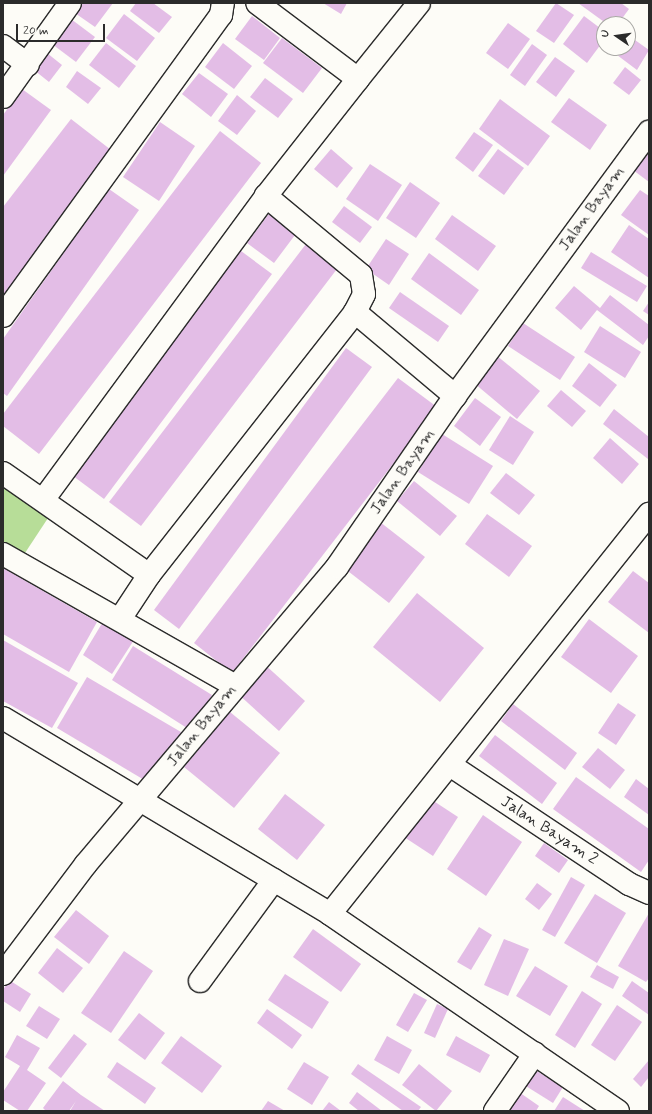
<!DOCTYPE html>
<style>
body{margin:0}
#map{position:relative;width:652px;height:1114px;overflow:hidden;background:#fdfcf7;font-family:Mynerve,sans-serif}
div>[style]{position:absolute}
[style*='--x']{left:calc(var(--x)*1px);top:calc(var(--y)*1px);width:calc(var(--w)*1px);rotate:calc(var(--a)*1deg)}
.green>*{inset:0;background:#b7dd98}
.building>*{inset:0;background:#e3bde6}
.roads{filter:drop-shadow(1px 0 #2b2b2b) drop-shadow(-1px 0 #2b2b2b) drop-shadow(0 1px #2b2b2b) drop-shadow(0 -1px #2b2b2b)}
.minor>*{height:22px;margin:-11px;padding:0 11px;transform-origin:11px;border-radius:11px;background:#fdfcf7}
span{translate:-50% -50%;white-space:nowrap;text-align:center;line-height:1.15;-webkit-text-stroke:4px #fdfcf7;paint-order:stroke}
.street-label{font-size:16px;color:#2b2b2b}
.frame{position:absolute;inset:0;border:4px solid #2b2b2b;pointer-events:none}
.north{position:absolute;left:596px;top:16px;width:40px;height:40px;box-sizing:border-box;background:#fdfcf7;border:1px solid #a9a8a5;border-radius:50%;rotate:283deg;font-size:11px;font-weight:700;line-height:16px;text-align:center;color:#2b2b2b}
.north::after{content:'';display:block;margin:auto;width:14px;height:18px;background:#2b2b2b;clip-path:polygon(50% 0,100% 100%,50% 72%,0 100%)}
.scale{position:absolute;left:16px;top:24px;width:89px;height:18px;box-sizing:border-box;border:2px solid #2b2b2b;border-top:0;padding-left:5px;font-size:12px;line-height:14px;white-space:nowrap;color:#2b2b2b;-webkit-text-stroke:3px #fdfcf7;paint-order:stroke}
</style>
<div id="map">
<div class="green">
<div style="clip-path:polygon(3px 483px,50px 515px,23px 556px,3px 545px)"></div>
</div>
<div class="building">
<div style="clip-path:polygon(78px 3px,113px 3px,95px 27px,72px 11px)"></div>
<div style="clip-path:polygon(136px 3px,153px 3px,172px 17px,159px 33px,130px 11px)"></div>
<div style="clip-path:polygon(323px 3px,347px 3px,341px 14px)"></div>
<div style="clip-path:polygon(556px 3px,574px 15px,554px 43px,536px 31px)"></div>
<div style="clip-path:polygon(578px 3px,621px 3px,629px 9px,618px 24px,607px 24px)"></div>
<div style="clip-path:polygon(124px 14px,155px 38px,137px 61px,106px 38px)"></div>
<div style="clip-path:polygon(67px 16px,95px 37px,76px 62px,48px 41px)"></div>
<div style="clip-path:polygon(252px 16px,280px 38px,264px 60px,235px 39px)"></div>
<div style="clip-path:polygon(584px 16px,604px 31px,604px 40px,587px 63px,563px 44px)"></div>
<div style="clip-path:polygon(508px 23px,530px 39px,508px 69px,486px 53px)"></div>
<div style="clip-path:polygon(628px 35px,649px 50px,637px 70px,613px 52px,616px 48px,628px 48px)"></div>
<div style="clip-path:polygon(282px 38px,322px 68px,303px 93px,263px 63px)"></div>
<div style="clip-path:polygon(106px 43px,136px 66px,119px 88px,89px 65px)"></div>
<div style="clip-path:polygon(223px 43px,252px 66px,234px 89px,205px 67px)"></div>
<div style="clip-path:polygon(532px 44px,547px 55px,525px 86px,510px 75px)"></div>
<div style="clip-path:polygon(42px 49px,62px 65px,49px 82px,29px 66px)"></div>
<div style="clip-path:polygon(555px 57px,575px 71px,556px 97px,536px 82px)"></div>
<div style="clip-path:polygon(625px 67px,641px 80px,629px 95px,613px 83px)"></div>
<div style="clip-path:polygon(77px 71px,101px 88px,88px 104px,66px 87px)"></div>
<div style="clip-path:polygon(199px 73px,228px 94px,211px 117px,182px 94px)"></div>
<div style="clip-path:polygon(265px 78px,293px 99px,278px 118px,250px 97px)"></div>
<div style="clip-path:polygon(22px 89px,51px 110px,3px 176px,3px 115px)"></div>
<div style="clip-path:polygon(237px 95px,256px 111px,237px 135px,218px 121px)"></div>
<div style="clip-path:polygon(569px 98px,607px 125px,590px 150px,551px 122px)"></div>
<div style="clip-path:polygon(500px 99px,550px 136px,528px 166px,479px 129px)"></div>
<div style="clip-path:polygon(71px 119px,115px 153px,3px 297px,3px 207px)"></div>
<div style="clip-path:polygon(160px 122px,195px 146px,159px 201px,123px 177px)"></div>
<div style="clip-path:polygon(220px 131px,261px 163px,39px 454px,3px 426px,3px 414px)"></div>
<div style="clip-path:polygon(474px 132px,493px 145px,473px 172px,455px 158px)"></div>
<div style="clip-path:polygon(649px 148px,649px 182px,633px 170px)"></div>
<div style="clip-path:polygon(331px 149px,353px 168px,337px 188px,314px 169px)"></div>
<div style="clip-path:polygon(498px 149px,524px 168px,504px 195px,478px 176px)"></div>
<div style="clip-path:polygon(370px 164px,402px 185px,378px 221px,346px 199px)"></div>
<div style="clip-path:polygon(410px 182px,440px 203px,416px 238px,386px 218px)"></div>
<div style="clip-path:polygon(109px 189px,139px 210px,7px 396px,3px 393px,3px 339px)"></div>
<div style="clip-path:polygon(640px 190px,649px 196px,649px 235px,621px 215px)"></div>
<div style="clip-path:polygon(344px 206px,372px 227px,360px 243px,332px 222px)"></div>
<div style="clip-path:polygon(271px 211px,298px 231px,274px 263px,247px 243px)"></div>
<div style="clip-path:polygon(452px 215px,496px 246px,478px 271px,435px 239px)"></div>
<div style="clip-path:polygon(629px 225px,649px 239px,649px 278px,611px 252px)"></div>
<div style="clip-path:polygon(386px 239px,409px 254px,389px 285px,366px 269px)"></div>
<div style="clip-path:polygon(306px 244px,337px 269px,141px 526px,109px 502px)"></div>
<div style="clip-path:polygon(237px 248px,272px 274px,104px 499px,69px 473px)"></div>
<div style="clip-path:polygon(591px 252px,647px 286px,637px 302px,581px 268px)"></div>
<div style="clip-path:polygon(429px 253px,479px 290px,461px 315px,411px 279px)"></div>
<div style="clip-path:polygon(574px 286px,600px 308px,610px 295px,649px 325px,649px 336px,643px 345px,597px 310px,581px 330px,555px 308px)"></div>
<div style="clip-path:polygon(400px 292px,449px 326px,438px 342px,389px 308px)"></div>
<div style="clip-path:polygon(649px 302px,649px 315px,643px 311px)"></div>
<div style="clip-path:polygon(523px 323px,575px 357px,560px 380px,508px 346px)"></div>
<div style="clip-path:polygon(600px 326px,641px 352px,625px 378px,584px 352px)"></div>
<div style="clip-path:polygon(346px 348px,372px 367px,179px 629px,154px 610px)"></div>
<div style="clip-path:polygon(496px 355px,540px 391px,517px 419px,474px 383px)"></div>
<div style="clip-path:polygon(589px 363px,617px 385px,600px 407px,572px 386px)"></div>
<div style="clip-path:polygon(398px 378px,437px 407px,232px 673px,194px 643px)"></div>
<div style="clip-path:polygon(561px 390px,586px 411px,572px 427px,547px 406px)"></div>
<div style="clip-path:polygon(475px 398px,501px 417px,480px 446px,454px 426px)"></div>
<div style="clip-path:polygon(614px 409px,649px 437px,648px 459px,603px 424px)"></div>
<div style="clip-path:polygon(510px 416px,534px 432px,513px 465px,489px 450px)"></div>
<div style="clip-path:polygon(442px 434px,493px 466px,469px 504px,418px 472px)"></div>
<div style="clip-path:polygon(610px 438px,639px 464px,622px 484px,593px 458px)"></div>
<div style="clip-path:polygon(506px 473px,535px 495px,519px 515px,490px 493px)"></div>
<div style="clip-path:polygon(414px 481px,457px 516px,440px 536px,397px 501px)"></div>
<div style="clip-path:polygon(487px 514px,532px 546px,509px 577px,465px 544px)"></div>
<div style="clip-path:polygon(380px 522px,425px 557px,389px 603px,344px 568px)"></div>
<div style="clip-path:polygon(3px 568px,97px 622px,69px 672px,3px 634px)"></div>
<div style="clip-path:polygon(633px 571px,649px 583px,649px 633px,608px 602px)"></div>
<div style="clip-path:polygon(417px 593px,484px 648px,440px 702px,373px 647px)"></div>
<div style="clip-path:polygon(589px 619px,638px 656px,611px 693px,561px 657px)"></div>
<div style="clip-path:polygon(104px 620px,134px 640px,112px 674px,83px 655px)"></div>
<div style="clip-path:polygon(3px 640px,78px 683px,52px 728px,3px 701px)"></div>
<div style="clip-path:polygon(133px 646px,212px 695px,190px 730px,112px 680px)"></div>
<div style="clip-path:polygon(263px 663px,305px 701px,279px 731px,237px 693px)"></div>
<div style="clip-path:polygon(87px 677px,181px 732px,151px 784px,57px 728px)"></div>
<div style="clip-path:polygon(618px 703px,636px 715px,616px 745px,598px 733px)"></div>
<div style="clip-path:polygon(513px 704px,577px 753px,565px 770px,501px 721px)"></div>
<div style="clip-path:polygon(230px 712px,280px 753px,234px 808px,184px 767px)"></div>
<div style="clip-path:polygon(495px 735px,557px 783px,542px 804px,479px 756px)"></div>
<div style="clip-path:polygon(598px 748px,625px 770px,610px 789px,582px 767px)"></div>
<div style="clip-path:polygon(576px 777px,649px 829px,649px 860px,641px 872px,553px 809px)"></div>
<div style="clip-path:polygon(636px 779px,649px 789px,649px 815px,624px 797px)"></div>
<div style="clip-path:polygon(285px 794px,325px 825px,297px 860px,258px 829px)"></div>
<div style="clip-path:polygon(426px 796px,458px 817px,433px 856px,401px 835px)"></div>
<div style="clip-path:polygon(483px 815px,522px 842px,486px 896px,447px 869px)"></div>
<div style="clip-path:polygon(544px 843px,568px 860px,559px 873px,535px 856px)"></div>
<div style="clip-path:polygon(571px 877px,585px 885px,555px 937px,542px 930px)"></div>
<div style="clip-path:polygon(537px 883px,552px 894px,539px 910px,525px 899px)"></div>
<div style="clip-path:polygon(595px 894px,626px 913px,597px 963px,564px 943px)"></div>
<div style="clip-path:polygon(76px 910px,109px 936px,89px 964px,54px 937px)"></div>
<div style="clip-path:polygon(649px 913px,649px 978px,646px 982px,618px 966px)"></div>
<div style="clip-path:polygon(479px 927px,492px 935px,471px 970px,457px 962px)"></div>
<div style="clip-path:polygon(313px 929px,361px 964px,341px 992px,293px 957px)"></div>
<div style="clip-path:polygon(504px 939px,529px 949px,508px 996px,484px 985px)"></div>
<div style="clip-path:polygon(57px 948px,83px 968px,63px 993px,38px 973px)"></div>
<div style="clip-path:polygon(124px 951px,153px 971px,111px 1033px,81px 1013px)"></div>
<div style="clip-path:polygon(597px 965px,619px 977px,613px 989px,590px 977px)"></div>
<div style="clip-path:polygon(535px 966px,568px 986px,550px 1016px,516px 996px)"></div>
<div style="clip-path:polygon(285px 974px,329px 1002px,312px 1029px,268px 1000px)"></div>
<div style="clip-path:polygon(9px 980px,31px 994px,20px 1012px,3px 1001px,3px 990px)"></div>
<div style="clip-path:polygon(632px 981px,649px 993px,649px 1015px,622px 996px)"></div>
<div style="clip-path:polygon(582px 991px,602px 1004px,575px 1048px,555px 1035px)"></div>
<div style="clip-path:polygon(414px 993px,427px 1000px,408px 1032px,396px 1025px)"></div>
<div style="clip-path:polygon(437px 1004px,448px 1009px,435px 1038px,424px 1033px)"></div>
<div style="clip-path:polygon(617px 1005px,642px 1022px,615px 1061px,591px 1045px)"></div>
<div style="clip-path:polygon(39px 1006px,60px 1019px,47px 1039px,26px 1026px)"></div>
<div style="clip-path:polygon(267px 1009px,302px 1035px,292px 1049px,257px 1023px)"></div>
<div style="clip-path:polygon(139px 1013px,165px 1033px,145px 1060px,118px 1040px)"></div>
<div style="clip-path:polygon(74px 1034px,87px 1044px,61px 1078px,48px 1068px)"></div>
<div style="clip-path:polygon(17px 1035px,40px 1048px,27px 1070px,46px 1083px,27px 1111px,20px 1111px,3px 1100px,3px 1092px,20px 1066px,5px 1057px)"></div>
<div style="clip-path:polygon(181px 1036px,222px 1066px,202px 1093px,161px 1063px)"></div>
<div style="clip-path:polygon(387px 1036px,412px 1050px,399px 1074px,374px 1060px)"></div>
<div style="clip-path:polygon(456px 1036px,490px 1055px,480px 1073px,446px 1055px)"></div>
<div style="clip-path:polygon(649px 1060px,649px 1077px,641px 1087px,633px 1079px)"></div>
<div style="clip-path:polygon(117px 1062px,156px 1088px,145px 1104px,107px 1077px)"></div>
<div style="clip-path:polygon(304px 1062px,329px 1077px,312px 1105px,287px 1089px)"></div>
<div style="clip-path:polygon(358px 1064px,421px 1107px,418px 1111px,403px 1111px,351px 1074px)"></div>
<div style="clip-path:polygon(419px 1064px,452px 1091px,436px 1111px,402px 1085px)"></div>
<div style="clip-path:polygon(530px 1067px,563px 1087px,553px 1103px,521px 1083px)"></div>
<div style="clip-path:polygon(63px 1081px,81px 1095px,105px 1111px,70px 1111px,76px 1101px,69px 1111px,46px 1111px,43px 1108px)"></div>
<div style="clip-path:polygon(516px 1090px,539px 1106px,536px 1111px,502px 1111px)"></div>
<div style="clip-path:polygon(357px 1092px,382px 1111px,359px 1111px,349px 1103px)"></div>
<div style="clip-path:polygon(563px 1097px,585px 1111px,554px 1111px)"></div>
<div style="clip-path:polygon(268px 1101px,285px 1111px,261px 1111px)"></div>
<div style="clip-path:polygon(329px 1102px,341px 1111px,322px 1111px)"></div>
</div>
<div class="roads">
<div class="minor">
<div style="--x:3;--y:46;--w:31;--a:37"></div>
<div style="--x:358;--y:79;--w:97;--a:-51.2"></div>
<div style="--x:3;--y:97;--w:115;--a:-54.5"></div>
<div style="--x:355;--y:312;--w:131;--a:40"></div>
<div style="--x:3;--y:316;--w:372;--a:-54.1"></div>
<div style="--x:221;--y:15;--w:12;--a:-81"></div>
<div style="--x:3;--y:473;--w:178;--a:34.9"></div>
<div style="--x:43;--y:500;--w:377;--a:-53.7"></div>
<div style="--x:266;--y:196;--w:149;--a:-51.8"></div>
<div style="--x:358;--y:79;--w:126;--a:-143"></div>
<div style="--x:3;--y:554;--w:267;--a:29.6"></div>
<div style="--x:120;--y:619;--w:53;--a:-56.6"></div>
<div style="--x:149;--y:575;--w:334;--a:-51.9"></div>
<div style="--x:355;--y:312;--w:20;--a:-63"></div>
<div style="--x:364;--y:294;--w:19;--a:-99"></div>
<div style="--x:361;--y:275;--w:124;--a:-140.3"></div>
<div style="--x:3;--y:718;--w:381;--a:30.9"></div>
<div style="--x:330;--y:914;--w:349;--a:34.4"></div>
<div style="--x:450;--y:765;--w:215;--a:33.6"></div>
<div style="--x:629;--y:884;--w:22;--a:24"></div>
<div style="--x:330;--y:914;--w:512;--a:-51.43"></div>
<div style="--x:3;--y:974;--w:138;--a:-53"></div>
<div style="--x:86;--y:864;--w:389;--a:-49.8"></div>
<div style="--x:337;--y:567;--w:208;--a:-55.4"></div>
<div style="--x:455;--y:396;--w:328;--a:-53.7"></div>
<div style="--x:200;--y:981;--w:125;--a:-53.8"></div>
<div style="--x:495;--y:1111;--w:70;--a:-55.4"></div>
</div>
</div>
<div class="street-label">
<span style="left:592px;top:209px;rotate:-54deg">Jalan Bayam</span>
<span style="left:403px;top:472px;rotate:-55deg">Jalan Bayam</span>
<span style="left:202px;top:726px;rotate:-51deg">Jalan Bayam</span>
<span style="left:549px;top:831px;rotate:33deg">Jalan Bayam 2</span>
</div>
<div class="frame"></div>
<div class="north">U</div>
<div class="scale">20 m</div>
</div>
